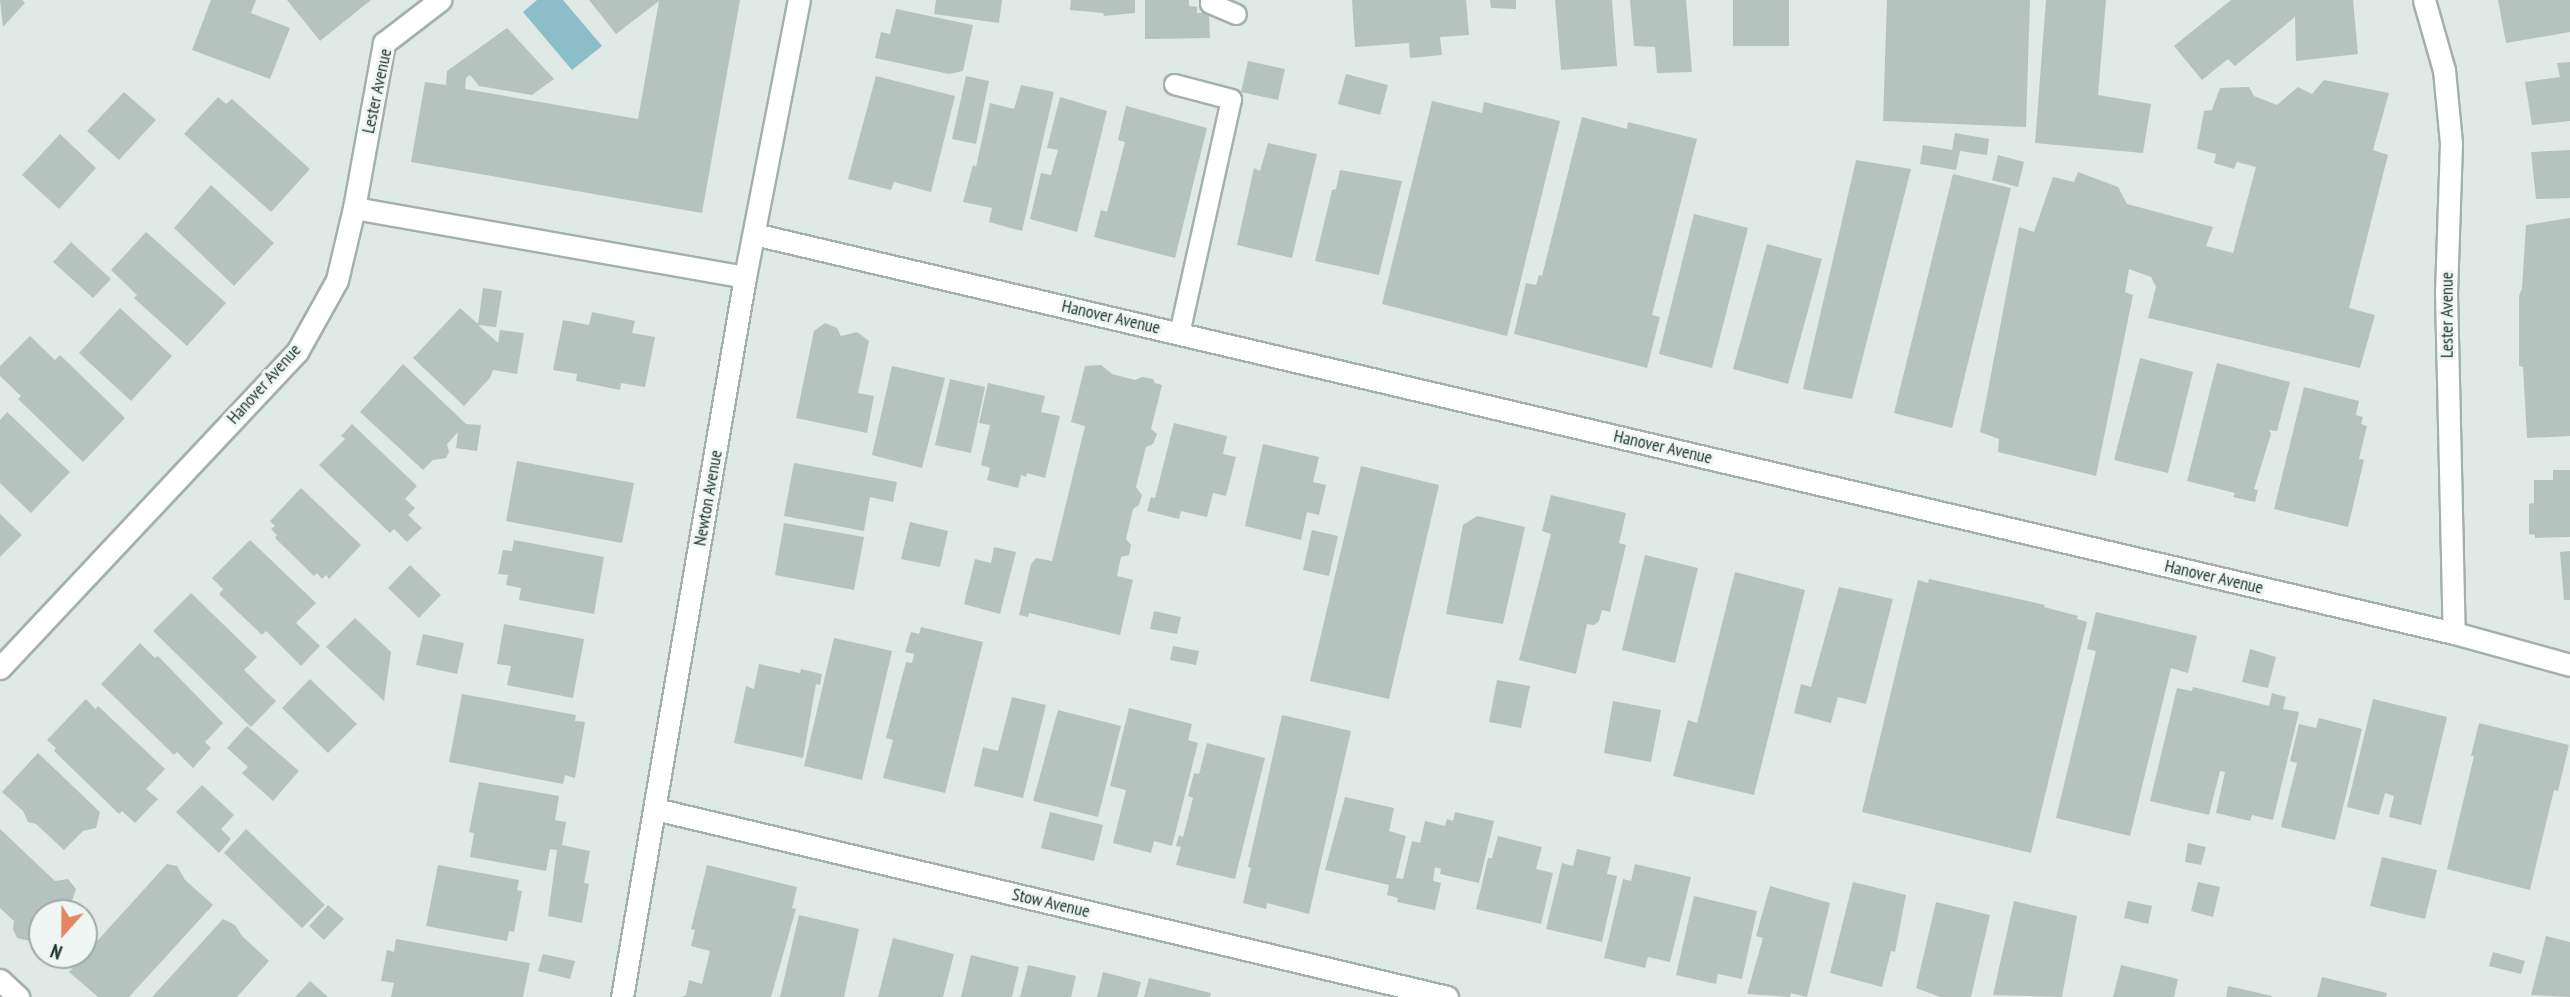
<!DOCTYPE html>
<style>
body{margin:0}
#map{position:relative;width:2570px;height:997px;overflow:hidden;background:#dfe9e5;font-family:"PT Sans Narrow",sans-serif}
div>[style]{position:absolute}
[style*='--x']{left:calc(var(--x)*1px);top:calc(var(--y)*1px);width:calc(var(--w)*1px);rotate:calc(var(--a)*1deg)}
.water>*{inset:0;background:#8cbec9}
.building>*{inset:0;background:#b5c3be}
.roads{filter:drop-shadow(2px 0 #a3b0ac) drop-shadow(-2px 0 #a3b0ac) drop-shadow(0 2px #a3b0ac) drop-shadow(0 -2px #a3b0ac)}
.service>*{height:19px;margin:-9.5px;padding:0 9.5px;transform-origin:9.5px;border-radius:9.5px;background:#fff}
.minor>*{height:21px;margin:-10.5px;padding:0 10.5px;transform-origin:10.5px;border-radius:10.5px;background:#fff}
span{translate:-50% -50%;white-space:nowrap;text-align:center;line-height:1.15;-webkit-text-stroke:6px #eff6f3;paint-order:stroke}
.street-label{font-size:18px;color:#223732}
.north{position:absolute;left:28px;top:899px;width:70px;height:70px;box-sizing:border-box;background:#eff6f3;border:2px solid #9daaa6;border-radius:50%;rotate:201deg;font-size:19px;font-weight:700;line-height:28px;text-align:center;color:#223732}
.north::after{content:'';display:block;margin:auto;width:24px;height:32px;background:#e38663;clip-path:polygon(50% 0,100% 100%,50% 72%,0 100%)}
</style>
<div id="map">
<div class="water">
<div style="clip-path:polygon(537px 0,563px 0,602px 46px,572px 70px,523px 12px)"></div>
</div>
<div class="building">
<div style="clip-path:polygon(0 0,22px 0,25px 3px,3px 27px)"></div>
<div style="clip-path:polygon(211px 0,256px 0,251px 13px,290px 28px,270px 79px,192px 50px)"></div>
<div style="clip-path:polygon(287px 0,371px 0,320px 41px)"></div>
<div style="clip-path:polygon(589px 0,740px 0,702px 213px,411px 162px,425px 82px,446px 85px,447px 71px,507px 28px,554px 79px,532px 95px,479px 86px,470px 75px,466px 78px,465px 89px,638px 119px,659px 1px,616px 34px)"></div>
<div style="clip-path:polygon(936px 0,1002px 0,999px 23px,934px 14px)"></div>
<div style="clip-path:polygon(1071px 0,1135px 0,1135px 13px,1104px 16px,1103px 13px,1070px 10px)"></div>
<div style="clip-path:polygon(1145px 0,1189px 0,1189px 6px,1197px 7px,1197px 13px,1209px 13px,1210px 38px,1145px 39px)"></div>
<div style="clip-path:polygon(1352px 0,1466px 0,1469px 35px,1440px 37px,1442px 55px,1410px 58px,1409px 43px,1355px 47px)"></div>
<div style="clip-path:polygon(1490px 0,1516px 0,1516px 9px,1491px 8px)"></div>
<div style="clip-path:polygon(1555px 0,1612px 0,1617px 66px,1561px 70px)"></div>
<div style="clip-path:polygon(1630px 0,1686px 0,1692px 72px,1657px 73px,1655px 47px,1634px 46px)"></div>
<div style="clip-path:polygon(1733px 0,1789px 0,1789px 46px,1733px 46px)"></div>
<div style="clip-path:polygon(1887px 0,2030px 0,2026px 127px,1883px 121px)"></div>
<div style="clip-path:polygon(2046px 0,2106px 0,2098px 95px,2151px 104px,2143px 153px,2035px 143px)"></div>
<div style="clip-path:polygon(2231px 0,2353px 0,2358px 54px,2296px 61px,2295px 17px,2235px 66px,2228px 59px,2202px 80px,2174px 46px)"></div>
<div style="clip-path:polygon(2498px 0,2570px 0,2570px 32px,2506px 43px)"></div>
<div style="clip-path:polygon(896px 9px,973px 25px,963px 71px,949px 74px,875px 58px,881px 32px,890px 34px)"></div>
<div style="clip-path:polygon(1248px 61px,1285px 69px,1278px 100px,1241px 92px)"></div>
<div style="clip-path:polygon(2570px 62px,2570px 121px,2532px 125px,2525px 82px,2560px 77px,2557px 63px)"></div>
<div style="clip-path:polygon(1346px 74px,1388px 85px,1380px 115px,1338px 104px)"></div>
<div style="clip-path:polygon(876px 76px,955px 96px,931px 192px,894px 182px,891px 190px,848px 179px)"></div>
<div style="clip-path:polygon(966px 76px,989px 81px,976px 144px,952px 139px)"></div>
<div style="clip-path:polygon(2324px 80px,2389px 93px,2373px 150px,2388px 155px,2349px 308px,2375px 315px,2360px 368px,2148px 318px,2156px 287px,2151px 277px,2129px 269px,2125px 292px,2133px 295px,2096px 476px,1998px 452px,1999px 439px,1980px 432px,2019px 227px,2034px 232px,2053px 177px,2074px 182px,2078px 172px,2118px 187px,2127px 204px,2213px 227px,2206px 246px,2233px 253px,2256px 167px,2237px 162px,2234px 169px,2214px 163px,2216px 154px,2197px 149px,2204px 111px,2212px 110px,2220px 88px,2249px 87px,2254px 96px,2277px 105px,2298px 87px,2312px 94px)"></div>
<div style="clip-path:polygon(1021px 85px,1054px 92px,1022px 231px,989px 222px,992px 208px,963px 202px,973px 165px,976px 167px,990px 103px,1014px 109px)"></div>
<div style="clip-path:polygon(124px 92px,156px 120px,119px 160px,87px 131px)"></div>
<div style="clip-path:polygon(218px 97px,226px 104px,232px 99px,310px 169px,271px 212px,184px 134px)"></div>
<div style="clip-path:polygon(1060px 97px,1107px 111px,1077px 232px,1030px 219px,1041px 173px,1051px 175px,1058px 150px,1047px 148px)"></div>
<div style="clip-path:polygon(1432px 101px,1482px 113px,1484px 102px,1560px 121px,1507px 336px,1382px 304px)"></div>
<div style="clip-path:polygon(1126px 106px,1207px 128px,1175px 258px,1094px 237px,1101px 210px,1107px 212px,1125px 142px,1118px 140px)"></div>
<div style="clip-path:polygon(1582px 117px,1627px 129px,1628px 122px,1697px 139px,1652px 315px,1660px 317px,1647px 368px,1514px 334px,1526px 283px,1536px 285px,1539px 275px,1542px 276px)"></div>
<div style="clip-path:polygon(1955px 133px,1989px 139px,1987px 155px,1960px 151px,1956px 170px,1920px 164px,1923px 145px,1952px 150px)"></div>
<div style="clip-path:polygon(60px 134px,96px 168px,59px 209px,22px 175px)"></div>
<div style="clip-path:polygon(1268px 143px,1317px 154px,1292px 258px,1237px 245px,1254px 168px,1260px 171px)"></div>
<div style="clip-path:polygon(2570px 150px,2570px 198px,2536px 199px,2531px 152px)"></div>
<div style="clip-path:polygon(1998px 155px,2024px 162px,2018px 187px,1992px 180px)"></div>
<div style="clip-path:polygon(1856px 160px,1911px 169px,1852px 399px,1803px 389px)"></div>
<div style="clip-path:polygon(1340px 170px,1402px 181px,1379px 275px,1315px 261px,1332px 190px,1336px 189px)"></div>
<div style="clip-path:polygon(1953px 174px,2011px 188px,1952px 428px,1894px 413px)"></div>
<div style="clip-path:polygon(211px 185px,274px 243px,234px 286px,174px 228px)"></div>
<div style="clip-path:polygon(1694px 214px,1748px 228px,1712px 368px,1659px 354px)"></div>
<div style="clip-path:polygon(2570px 218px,2570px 436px,2527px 438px,2523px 367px,2519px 366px,2519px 296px,2522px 288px,2526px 225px)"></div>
<div style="clip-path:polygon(146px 232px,226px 303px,187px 346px,134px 298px,137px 295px,111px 270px)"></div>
<div style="clip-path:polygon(71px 242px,111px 279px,93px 298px,53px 262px)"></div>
<div style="clip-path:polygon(1767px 244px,1822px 259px,1788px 384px,1733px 369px)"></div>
<div style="clip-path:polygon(483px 288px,502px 291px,496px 327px,478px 325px,498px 343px,500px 330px,524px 333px,517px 374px,493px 370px,490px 378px,464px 406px,413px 358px,460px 308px,478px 324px)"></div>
<div style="clip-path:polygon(120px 308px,172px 356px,131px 401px,79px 353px)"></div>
<div style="clip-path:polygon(592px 312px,635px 321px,632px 333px,655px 337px,645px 387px,621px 383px,620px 390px,576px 381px,577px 374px,553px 370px,563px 320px,589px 325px)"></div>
<div style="clip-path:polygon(825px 323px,837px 328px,841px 336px,857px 332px,869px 341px,858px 393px,874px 396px,867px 433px,796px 418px,814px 331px)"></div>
<div style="clip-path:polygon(30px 336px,55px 360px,60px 355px,125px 418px,83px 462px,18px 399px,21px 396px,0 376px,0 366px)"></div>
<div style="clip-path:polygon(2140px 358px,2193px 372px,2168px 473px,2114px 460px)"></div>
<div style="clip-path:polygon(2217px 363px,2290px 382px,2277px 431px,2269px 430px,2271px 434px,2254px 489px,2258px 490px,2255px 502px,2233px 497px,2235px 493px,2187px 481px)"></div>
<div style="clip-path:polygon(403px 364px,466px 424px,481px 425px,477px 451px,456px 448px,458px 432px,447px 444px,449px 452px,446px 458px,433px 460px,423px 470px,360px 412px)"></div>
<div style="clip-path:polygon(1101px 365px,1112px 374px,1135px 380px,1142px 377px,1153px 379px,1155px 383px,1162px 385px,1151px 429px,1157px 434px,1153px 444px,1146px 447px,1136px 487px,1142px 495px,1139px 505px,1133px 509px,1126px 539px,1131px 545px,1129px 555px,1121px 557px,1117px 576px,1133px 580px,1120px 635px,1029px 613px,1028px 617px,1019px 615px,1031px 564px,1036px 558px,1052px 561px,1085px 426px,1071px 422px,1085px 366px)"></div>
<div style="clip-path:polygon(892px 366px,945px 378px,922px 468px,872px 455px)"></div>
<div style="clip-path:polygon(950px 379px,985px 387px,971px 453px,935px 445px)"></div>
<div style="clip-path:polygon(988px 383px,1045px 396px,1041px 412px,1060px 416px,1045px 478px,1027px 473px,1026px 477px,1021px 475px,1018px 488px,987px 480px,990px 468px,981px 465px,990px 425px,979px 423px)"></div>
<div style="clip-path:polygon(2304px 387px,2359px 401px,2356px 415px,2363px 417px,2361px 424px,2367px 426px,2359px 459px,2364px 460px,2348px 527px,2274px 509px)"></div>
<div style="clip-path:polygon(7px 412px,70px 472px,31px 513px,0 483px,0 420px)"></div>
<div style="clip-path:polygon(1174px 423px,1227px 436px,1223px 454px,1236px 457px,1226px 496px,1213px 493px,1207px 517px,1181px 511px,1179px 519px,1147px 511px,1151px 497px,1155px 498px)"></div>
<div style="clip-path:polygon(352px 424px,417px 486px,405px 499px,415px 508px,408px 515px,422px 528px,407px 542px,394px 529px,390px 533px,319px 465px,345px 439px,341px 436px)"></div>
<div style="clip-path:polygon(1263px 444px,1319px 457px,1313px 482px,1326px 485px,1319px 515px,1307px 512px,1301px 540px,1245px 526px)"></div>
<div style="clip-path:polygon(517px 461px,634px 483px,622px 543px,506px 521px)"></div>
<div style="clip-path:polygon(794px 463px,897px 482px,893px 502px,870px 497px,864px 531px,784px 516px)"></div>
<div style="clip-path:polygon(1361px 466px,1439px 485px,1389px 699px,1310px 681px)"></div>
<div style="clip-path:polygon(2553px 470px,2570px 470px,2570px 537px,2535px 538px,2535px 535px,2529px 534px,2529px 504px,2534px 503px,2534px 480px,2553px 480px)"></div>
<div style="clip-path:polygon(301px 488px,361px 545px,329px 579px,326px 575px,322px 579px,317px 573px,314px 576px,275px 538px,277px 535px,271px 529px,275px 526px,270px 521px)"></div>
<div style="clip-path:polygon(1551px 495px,1626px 513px,1619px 543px,1626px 545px,1610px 612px,1602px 610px,1599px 621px,1594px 625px,1587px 624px,1576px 674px,1519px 660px,1551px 534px,1542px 531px)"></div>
<div style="clip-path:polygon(0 514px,22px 535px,0 557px)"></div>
<div style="clip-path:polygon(1477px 516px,1525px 527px,1503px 624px,1446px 614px,1463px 525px)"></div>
<div style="clip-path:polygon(910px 522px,948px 531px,940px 567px,901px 559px)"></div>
<div style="clip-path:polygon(784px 523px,864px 537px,854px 590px,775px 575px)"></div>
<div style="clip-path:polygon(1312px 530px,1338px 536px,1329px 576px,1303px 570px)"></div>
<div style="clip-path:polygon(250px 540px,316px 603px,296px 623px,320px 646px,301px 666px,266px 631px,262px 635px,219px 594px,223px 589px,212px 578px)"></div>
<div style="clip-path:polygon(514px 540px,604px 557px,594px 614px,519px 600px,521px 588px,506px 585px,508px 575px,498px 574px,503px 550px,512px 551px)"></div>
<div style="clip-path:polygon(994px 547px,1016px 552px,1000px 614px,964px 604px,975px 559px,991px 563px)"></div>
<div style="clip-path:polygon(2570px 551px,2570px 600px,2564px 600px,2560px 552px)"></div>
<div style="clip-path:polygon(1645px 555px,1698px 568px,1675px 663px,1622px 650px)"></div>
<div style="clip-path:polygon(410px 565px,441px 595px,419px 618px,388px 588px)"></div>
<div style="clip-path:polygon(1735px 572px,1805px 590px,1754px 795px,1673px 776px,1688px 720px,1697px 723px)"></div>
<div style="clip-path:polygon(1929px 579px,2045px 605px,2044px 607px,2078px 616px,2077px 619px,2087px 622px,2031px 853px,1862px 812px,1918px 580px,1928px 583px)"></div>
<div style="clip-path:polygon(1839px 587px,1893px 599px,1866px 704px,1838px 697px,1831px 723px,1794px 713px,1801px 684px,1811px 687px)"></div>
<div style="clip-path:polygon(191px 593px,257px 657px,244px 670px,276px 701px,251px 727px,153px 631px)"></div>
<div style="clip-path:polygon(1154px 611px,1181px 617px,1177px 634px,1150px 629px)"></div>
<div style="clip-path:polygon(2096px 612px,2197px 636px,2188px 673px,2171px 668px,2130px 836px,2056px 818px,2096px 651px,2087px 649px)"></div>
<div style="clip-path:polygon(355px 618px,391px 652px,384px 701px,326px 647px)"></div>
<div style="clip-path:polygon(504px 624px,584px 639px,573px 698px,507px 685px,511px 666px,497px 664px)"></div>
<div style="clip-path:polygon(921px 627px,983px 642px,945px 793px,883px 778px,893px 740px,886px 738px,906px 662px,912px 663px,914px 654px,905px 652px,911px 632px,919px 634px)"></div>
<div style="clip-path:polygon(423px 634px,464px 643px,457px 674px,416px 665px)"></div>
<div style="clip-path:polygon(834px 638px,892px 651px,862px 780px,804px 766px)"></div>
<div style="clip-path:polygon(140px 643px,155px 658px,158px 656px,223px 723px,205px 742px,211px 748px,193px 768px,177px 752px,174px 755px,101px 684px)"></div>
<div style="clip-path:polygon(1173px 646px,1199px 651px,1196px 665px,1170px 660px)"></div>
<div style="clip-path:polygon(2250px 649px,2276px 657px,2268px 688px,2242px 682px)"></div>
<div style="clip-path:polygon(759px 664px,800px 673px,801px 669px,822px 674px,820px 685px,816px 684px,803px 758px,734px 743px,746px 686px,754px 689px)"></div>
<div style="clip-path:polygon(310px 679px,357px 724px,328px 753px,282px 708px)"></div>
<div style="clip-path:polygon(1497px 680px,1530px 686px,1521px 728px,1489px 722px)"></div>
<div style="clip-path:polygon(2193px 687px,2269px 706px,2272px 693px,2286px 697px,2283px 709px,2299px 712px,2273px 820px,2252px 815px,2250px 821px,2216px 813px,2225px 772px,2220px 771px,2209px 815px,2150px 801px,2177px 688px,2192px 691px)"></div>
<div style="clip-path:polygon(462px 694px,576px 715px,575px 721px,585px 722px,575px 778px,565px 775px,563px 784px,449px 762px)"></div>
<div style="clip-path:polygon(1012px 697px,1046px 705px,1023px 798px,974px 786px,983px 747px,998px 751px)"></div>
<div style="clip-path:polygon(86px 699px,95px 709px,98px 706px,165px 769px,146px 789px,158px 799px,135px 823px,122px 811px,119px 814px,54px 751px,56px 748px,47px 740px)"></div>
<div style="clip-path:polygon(2373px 699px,2447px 717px,2421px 825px,2389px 817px,2394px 796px,2385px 793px,2379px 815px,2347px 807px)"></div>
<div style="clip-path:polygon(1613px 701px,1661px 710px,1651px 762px,1604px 753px)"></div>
<div style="clip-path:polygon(1129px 708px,1192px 724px,1188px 740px,1198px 743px,1172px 846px,1154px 841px,1151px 853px,1113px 843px,1126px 790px,1110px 786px)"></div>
<div style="clip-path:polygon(1058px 710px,1121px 726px,1098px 817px,1033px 801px)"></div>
<div style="clip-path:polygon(1282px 715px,1351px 731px,1309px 914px,1267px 903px,1266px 909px,1243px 903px,1251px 868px,1248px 867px)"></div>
<div style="clip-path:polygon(2319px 718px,2362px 729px,2335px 840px,2281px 827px,2297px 763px,2290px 761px,2299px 724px,2316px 728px)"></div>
<div style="clip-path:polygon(2479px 723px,2569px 745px,2558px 791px,2554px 790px,2530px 890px,2447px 869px,2474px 756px,2471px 756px)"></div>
<div style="clip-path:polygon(247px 726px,299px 771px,273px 801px,242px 773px,248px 767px,227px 748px)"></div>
<div style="clip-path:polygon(1207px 743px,1265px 758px,1235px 879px,1176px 865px,1181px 847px,1176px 846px,1179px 835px,1183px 837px,1193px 798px,1188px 796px,1194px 773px,1199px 774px)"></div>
<div style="clip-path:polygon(38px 753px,100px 812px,96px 828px,83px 831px,64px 850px,36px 824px,28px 822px,23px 811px,2px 792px)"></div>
<div style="clip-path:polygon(479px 782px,559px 796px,555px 820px,566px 822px,562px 845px,590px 851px,584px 883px,589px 884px,582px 923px,548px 916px,557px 850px,550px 849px,546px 871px,470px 857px,474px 833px,469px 832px)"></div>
<div style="clip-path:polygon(202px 785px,234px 815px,221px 829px,231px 839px,219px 853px,176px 812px)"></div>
<div style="clip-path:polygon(1345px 797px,1394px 808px,1389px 831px,1406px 836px,1396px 878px,1403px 879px,1412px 841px,1420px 843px,1425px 821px,1445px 826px,1447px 819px,1453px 821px,1455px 812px,1494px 821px,1479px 883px,1440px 874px,1441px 869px,1435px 867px,1433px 881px,1441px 883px,1435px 910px,1397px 902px,1398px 898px,1387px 895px,1389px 885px,1325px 870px)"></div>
<div style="clip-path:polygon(1050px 812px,1103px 825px,1094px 861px,1041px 848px)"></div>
<div style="clip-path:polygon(0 829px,55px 881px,68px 879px,76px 889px,72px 901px,64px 905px,55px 902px,42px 913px,38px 920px,40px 933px,30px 941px,17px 938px,13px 929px,14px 921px,0 908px)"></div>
<div style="clip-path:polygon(246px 829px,325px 905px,302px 928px,224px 853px)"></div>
<div style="clip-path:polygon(1498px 836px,1542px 847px,1536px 869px,1553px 873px,1541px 924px,1476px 909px,1488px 858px,1492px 858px)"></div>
<div style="clip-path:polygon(2188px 843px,2206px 847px,2201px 865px,2185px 862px)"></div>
<div style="clip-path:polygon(1577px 849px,1611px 857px,1607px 874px,1617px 876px,1602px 942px,1546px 929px,1562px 863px,1573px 866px)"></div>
<div style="clip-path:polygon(2382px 857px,2437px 870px,2425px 919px,2370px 906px)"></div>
<div style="clip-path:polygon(167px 864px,177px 866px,185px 880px,213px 905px,129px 997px,98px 997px,69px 972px)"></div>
<div style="clip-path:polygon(1635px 864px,1691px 877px,1670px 962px,1648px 957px,1645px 968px,1604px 958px,1623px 879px,1631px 881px)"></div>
<div style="clip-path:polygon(438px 865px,519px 880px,517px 890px,522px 891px,514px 932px,509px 931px,507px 941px,426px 926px)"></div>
<div style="clip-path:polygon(707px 865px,797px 887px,792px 908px,796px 909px,771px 997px,681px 997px,686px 995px,689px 980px,702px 984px,710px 951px,691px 946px,695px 930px,691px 929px)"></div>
<div style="clip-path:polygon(1853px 882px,1906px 895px,1895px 952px,1891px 951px,1882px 987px,1830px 973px)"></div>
<div style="clip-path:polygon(2198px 882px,2220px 887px,2213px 917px,2191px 911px)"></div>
<div style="clip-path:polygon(1770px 886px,1830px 903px,1807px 997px,1791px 993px,1790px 997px,1747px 994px,1763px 938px,1756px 936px)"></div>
<div style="clip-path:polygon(1694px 896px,1757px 911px,1742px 979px,1718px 974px,1716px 984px,1676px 975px)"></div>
<div style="clip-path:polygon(2014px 901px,2077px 916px,2062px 997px,1993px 995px)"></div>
<div style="clip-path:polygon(2128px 901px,2152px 906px,2148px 924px,2124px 918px)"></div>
<div style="clip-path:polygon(1936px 902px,1990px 915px,1971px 997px,1940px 997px,1916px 988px)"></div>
<div style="clip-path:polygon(328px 905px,344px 919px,324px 940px,309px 926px)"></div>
<div style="clip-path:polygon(799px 915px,859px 929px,844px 997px,780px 997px)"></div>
<div style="clip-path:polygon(223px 919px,235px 925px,242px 936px,269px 961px,237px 997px,152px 997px)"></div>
<div style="clip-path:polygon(2546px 936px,2570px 942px,2570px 997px,2531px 995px)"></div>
<div style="clip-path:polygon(893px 938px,954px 954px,943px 997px,878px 997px)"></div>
<div style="clip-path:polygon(396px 939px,530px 963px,523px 997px,391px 997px,394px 983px,381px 981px,387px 950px,394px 952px)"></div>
<div style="clip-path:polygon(2493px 952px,2525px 961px,2521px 974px,2489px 966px)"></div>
<div style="clip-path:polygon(543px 954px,575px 961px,570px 979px,538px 971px)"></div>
<div style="clip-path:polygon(971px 955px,1019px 967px,1012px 997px,961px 997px)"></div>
<div style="clip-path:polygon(1028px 965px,1076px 976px,1071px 997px,1020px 997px)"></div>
<div style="clip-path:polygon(2121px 965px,2178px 979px,2174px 997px,2113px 997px)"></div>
<div style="clip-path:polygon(1103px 972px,1141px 982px,1137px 997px,1097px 997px)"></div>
<div style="clip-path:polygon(2322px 977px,2387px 993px,2386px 997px,2317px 997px)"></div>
<div style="clip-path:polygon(1149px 978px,1211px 993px,1210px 997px,1144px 997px)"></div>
<div style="clip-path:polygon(310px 981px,328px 997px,295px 997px)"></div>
<div style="clip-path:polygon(2228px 986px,2272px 996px,2271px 997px,2226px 997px)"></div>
</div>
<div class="roads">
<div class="service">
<div style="--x:1210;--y:0;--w:3;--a:90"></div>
<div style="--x:1210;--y:3;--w:28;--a:23"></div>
<div style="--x:1174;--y:84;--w:59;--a:14.7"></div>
<div style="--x:1231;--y:99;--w:240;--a:102.5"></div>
</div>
<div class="minor">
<div style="--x:2424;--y:0;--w:73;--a:74.1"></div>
<div style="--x:2444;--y:70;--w:73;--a:84.5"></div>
<div style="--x:2451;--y:143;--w:149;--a:91.9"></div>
<div style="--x:2446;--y:292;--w:341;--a:88.7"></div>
<div style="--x:354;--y:208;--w:168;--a:-79.7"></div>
<div style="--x:384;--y:43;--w:71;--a:-37.5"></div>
<div style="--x:754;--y:234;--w:1746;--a:13.21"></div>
<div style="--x:2454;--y:633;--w:120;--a:15.4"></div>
<div style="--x:0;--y:668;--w:434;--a:-46.8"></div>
<div style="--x:297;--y:352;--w:82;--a:-60.9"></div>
<div style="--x:337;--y:280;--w:74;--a:-76.7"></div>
<div style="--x:354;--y:208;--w:397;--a:10"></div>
<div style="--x:655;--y:809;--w:814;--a:13.35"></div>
<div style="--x:0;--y:980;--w:25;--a:43"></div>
<div style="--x:622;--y:997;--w:730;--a:-80.31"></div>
<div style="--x:745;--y:277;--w:282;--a:-79"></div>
</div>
</div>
<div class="street-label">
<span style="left:377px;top:91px;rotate:-78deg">Lester Avenue</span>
<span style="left:2447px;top:315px;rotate:-90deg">Lester Avenue</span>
<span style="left:1111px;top:317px;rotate:13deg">Hanover Avenue</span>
<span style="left:264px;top:384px;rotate:-48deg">Hanover Avenue</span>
<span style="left:1663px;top:447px;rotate:13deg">Hanover Avenue</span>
<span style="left:708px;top:498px;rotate:-80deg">Newton Avenue</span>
<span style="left:2214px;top:577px;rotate:13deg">Hanover Avenue</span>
<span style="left:1051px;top:903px;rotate:13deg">Stow Avenue</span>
</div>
<div class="north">N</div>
</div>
